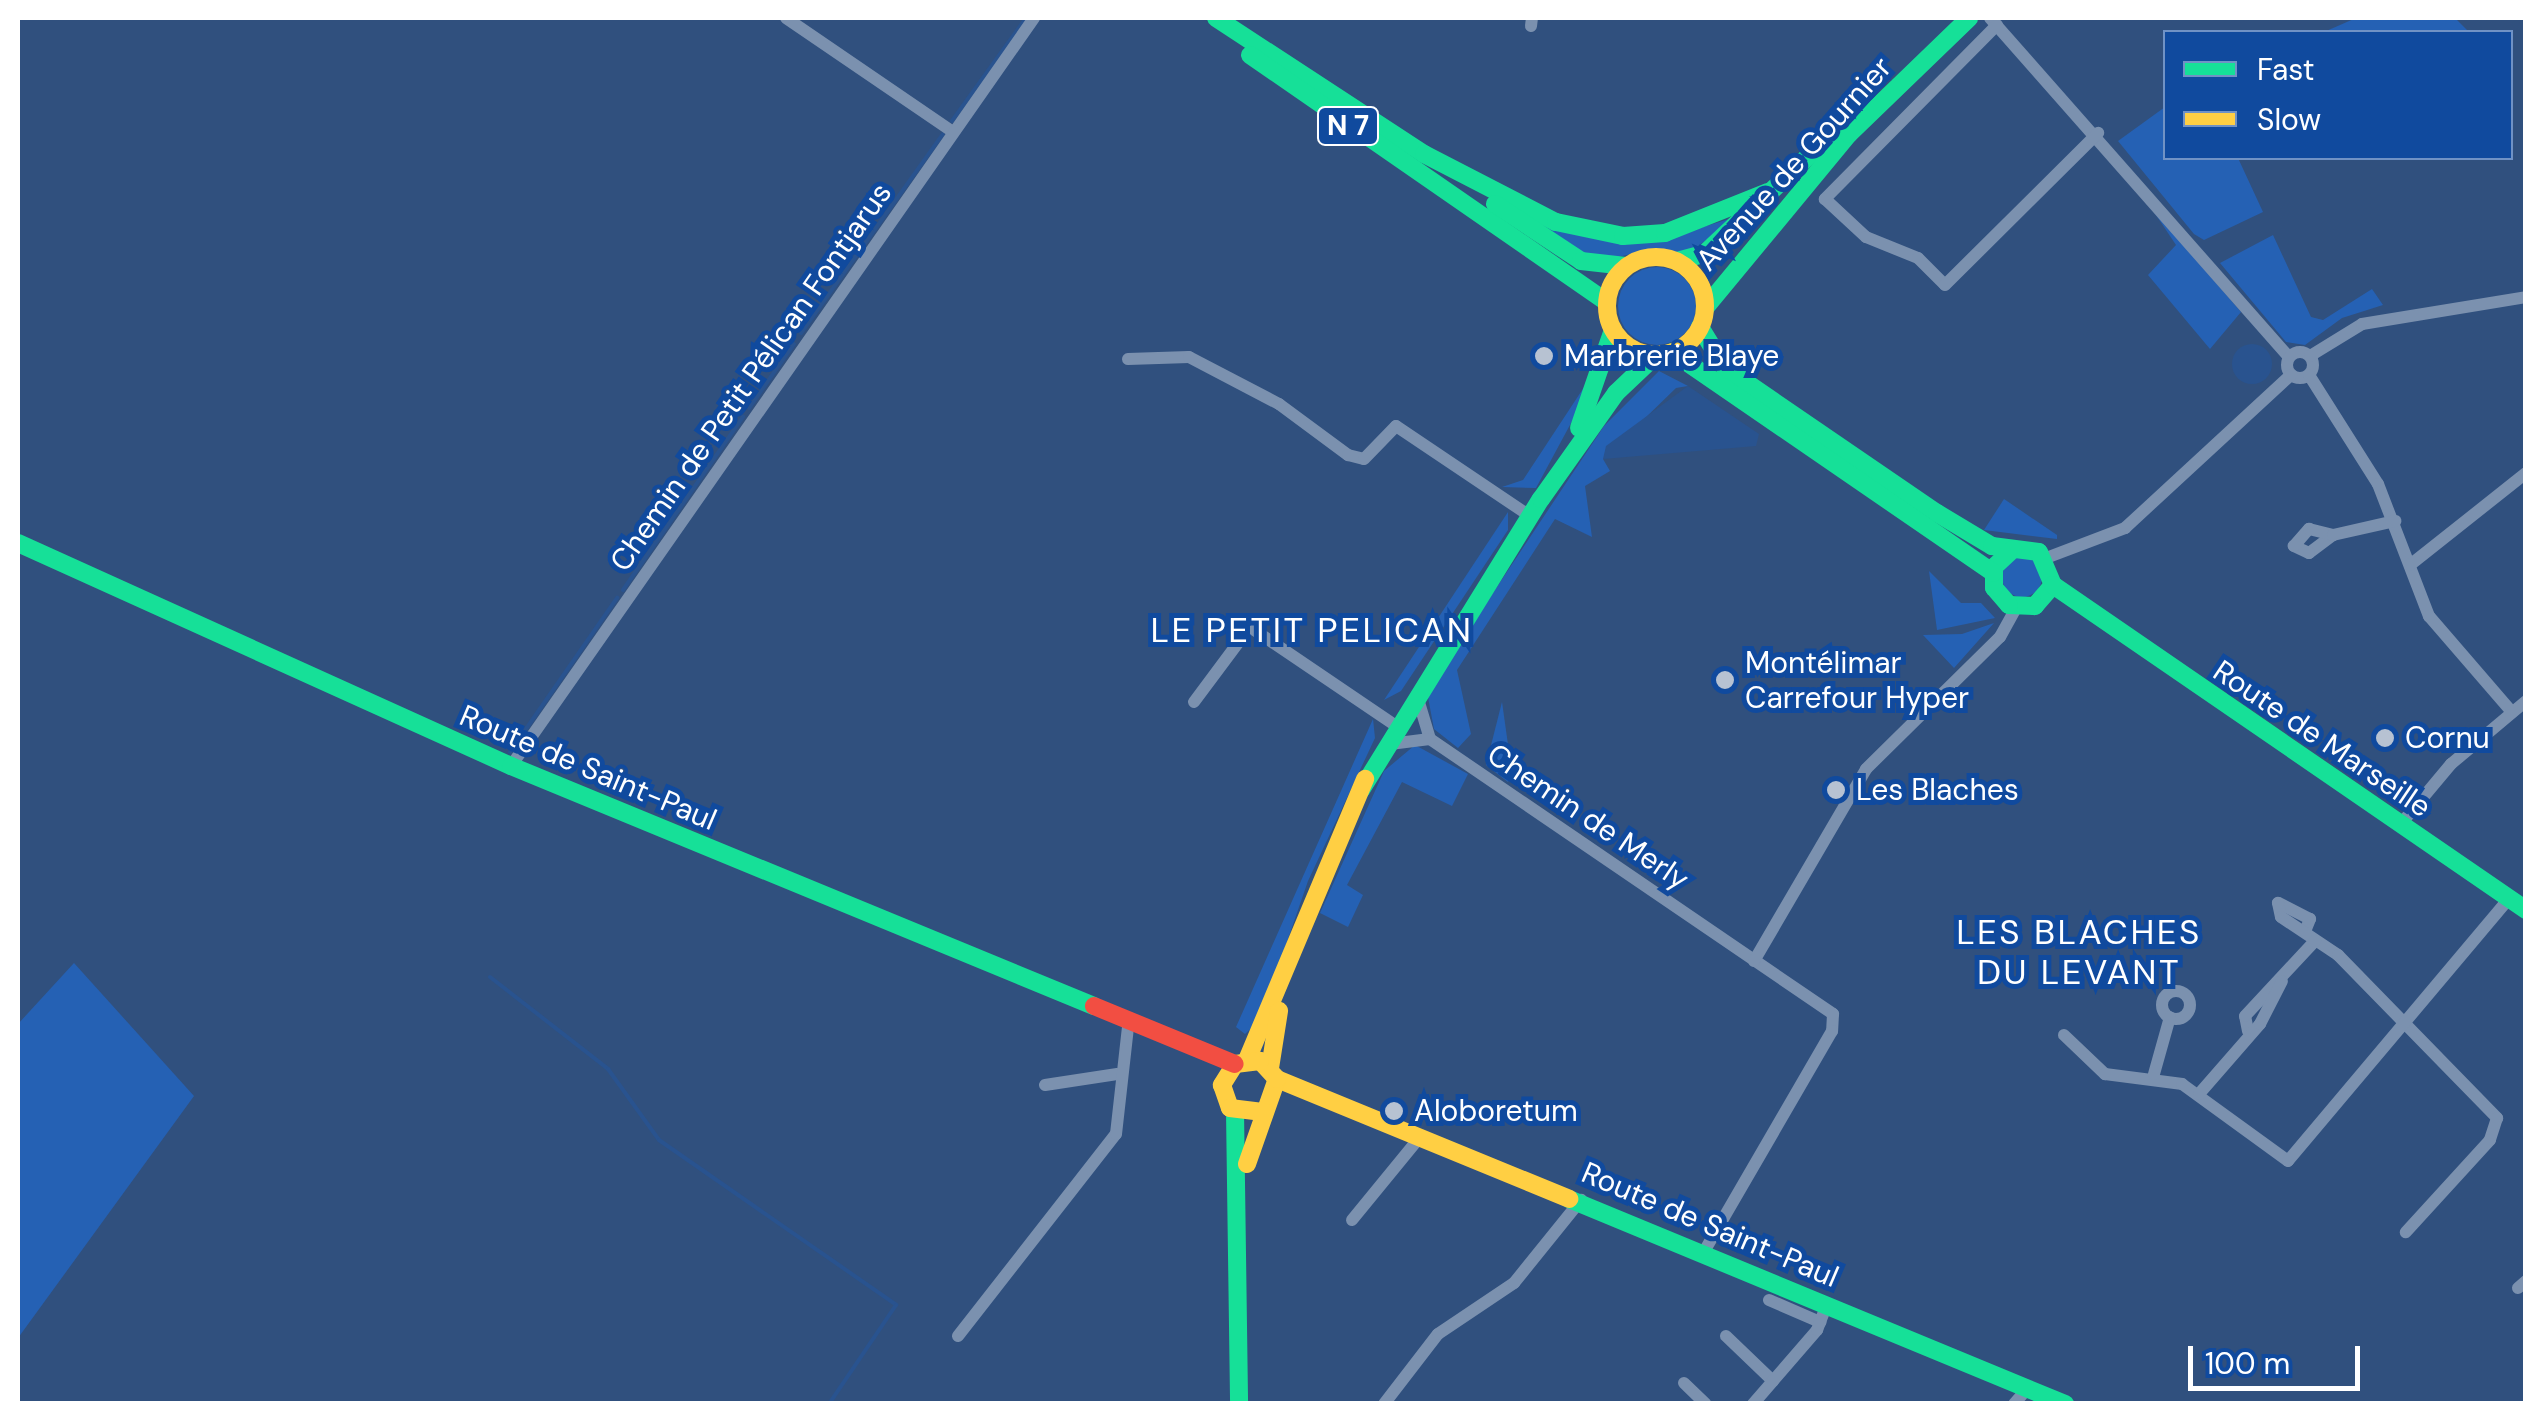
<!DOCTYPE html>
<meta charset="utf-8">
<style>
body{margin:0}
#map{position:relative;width:2543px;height:1421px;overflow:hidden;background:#30507e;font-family:"DM Sans",sans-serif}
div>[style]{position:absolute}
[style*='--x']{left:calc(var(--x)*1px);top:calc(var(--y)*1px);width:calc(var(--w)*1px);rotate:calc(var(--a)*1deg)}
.green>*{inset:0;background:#2561b4}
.round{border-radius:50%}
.water>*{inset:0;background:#29538f}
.stream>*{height:4px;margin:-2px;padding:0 2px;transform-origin:2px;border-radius:2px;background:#29538f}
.street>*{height:12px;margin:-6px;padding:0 6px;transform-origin:6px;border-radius:6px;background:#7b91af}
.street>.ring{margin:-6px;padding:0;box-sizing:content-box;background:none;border:12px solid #7b91af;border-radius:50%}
.fast>*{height:18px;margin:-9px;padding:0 9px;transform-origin:9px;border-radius:9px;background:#16e098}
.slow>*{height:18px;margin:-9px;padding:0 9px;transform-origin:9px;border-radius:9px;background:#ffcf43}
.slow>.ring{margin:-9px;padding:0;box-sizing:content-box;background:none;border:18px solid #ffcf43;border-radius:50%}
.jam>*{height:18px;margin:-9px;padding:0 9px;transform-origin:9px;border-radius:9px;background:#f24e42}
.dots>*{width:28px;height:28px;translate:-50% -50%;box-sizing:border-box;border:5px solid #104a9e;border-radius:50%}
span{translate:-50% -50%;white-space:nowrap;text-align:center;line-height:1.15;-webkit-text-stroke:10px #104a9e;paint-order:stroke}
.shield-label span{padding:2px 8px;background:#104a9e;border:2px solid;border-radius:8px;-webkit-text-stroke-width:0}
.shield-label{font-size:28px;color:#fff;font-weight:700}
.street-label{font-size:30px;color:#fff}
.poi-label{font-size:30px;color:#fff}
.left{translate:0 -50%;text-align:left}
.quarter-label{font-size:35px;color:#fff;letter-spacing:2.5px}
.frame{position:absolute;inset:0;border:20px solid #fff;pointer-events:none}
.legend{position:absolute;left:2163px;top:30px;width:350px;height:130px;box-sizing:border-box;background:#104a9e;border:2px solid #7092c5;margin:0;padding:12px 18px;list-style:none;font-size:30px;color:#fff}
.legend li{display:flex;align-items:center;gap:20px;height:50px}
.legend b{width:50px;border:2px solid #7092c5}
.scale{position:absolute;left:2188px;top:1346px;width:172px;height:45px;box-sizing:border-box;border:5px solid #fff;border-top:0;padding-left:12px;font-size:30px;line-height:35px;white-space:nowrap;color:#fff;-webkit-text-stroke:8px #104a9e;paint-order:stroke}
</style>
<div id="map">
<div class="green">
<div style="clip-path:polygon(2356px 18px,2455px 18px,2468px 31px,2324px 32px)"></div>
<div style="clip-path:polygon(2165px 107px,2166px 158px,2238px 158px,2263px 212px,2204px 240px,2194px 234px,2118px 141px)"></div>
<div style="clip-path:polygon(1504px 202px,1664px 239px,1742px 215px,1685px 255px,1647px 250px,1598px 262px)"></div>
<div style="clip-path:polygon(2150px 206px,2241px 312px,2210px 349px,2148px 275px,2176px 245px)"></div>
<div style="clip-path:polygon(2273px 235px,2311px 317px,2323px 320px,2372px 289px,2383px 305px,2342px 318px,2305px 345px,2286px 342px,2220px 263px)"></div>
<div class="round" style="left:1618px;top:267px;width:78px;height:78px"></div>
<div style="clip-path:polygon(1598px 345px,1598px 373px,1536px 488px,1502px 487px,1523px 480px,1594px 372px)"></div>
<div style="clip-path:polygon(1659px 371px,1688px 386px,1676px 388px,1603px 459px,1610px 471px,1585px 486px,1592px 537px,1555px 519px,1457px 670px,1471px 734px,1458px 748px,1434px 729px,1427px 692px,1604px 426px)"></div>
<div style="clip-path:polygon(2004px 499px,2057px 535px,2057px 539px,1984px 530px)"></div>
<div style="clip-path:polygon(1508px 512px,1508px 530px,1401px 691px,1384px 700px)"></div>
<div class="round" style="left:2002px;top:557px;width:40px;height:40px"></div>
<div style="clip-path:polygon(1929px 571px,1961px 603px,1981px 603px,1995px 618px,1937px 630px)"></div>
<div style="clip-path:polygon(1994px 623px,1954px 668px,1923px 635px,1962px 634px)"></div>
<div style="clip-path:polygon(1502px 702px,1512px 773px,1508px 782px,1486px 765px)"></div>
<div style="clip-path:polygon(1373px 719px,1375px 738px,1308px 881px,1260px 1020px,1245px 1034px,1236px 1027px)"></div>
<div style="clip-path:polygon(1415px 745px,1468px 774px,1452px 806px,1402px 782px,1347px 885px,1363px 895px,1348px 927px,1320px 913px,1384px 771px)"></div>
<div style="clip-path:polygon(74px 963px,194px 1096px,18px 1338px,18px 1024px)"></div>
</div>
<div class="water">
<div class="round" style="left:2232px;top:344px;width:40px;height:40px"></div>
<div style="clip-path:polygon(1688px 386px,1759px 434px,1756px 446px,1603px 459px,1606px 446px)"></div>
</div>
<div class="stream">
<div style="--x:952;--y:121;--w:127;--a:-54.3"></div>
<div style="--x:801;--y:333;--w:244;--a:-54.5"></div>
<div style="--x:749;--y:408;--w:78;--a:-54.9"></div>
<div style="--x:623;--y:590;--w:211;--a:-55.3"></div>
<div style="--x:510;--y:752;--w:188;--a:-55.2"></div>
<div style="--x:490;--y:977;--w:150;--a:37.9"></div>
<div style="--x:608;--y:1069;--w:87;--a:54.3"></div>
<div style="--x:659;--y:1140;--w:289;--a:34.8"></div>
<div style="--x:896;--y:1305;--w:120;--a:124.1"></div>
</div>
<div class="street">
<div style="--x:786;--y:18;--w:202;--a:34.3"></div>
<div style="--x:1990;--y:18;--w:452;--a:48.6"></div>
<div style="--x:1997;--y:25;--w:245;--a:134.7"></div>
<div style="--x:1825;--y:199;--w:56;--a:42.8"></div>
<div style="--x:1866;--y:237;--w:56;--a:22"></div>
<div style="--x:1918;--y:258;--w:38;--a:45"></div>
<div style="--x:1945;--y:285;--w:216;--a:-44.8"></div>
<div style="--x:1531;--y:26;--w:8;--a:-83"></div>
<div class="ring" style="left:2287px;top:352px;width:14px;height:14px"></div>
<div style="--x:2310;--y:356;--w:61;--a:-31.6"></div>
<div style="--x:2362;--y:324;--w:166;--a:-9.3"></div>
<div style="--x:1128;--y:359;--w:61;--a:-1.9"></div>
<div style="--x:1189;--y:357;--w:102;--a:27.6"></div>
<div style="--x:1279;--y:404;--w:86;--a:36.5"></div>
<div style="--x:1348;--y:455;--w:16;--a:14"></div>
<div style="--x:1364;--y:459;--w:46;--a:-45.9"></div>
<div style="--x:1396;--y:426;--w:161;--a:33.9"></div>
<div style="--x:2309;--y:375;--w:129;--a:57.7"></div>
<div style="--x:2378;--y:484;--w:142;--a:68.9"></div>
<div style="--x:2429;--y:616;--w:127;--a:49.2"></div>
<div style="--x:2333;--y:535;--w:30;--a:143"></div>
<div style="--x:2309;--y:553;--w:17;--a:-155"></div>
<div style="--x:2294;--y:546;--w:23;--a:-49"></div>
<div style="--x:2309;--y:529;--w:25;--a:14"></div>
<div style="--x:2333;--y:535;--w:64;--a:-12.7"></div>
<div style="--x:2046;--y:558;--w:85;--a:-20.8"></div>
<div style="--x:2125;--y:528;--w:226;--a:-42.7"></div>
<div style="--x:2410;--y:565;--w:148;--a:-38.4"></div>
<div style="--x:1418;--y:699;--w:42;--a:73.3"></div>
<div style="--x:1430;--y:739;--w:488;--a:34.3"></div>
<div style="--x:1833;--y:1014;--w:17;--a:93"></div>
<div style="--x:1832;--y:1031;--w:255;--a:120.1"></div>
<div style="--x:1194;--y:702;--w:94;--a:-53.3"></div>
<div style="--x:1250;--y:627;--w:171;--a:34.1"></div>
<div style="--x:1390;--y:744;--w:40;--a:-7.1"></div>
<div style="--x:511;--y:766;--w:913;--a:-55.04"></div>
<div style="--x:2400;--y:825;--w:80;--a:-50.1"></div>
<div style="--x:2451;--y:764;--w:98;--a:-40"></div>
<div style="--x:2306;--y:929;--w:11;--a:-68"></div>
<div style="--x:2310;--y:919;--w:36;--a:-153"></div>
<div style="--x:2278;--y:903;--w:14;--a:78"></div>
<div style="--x:2281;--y:917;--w:69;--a:33.7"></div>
<div style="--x:2338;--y:955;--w:228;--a:45.7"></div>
<div style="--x:2497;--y:1118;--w:23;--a:108"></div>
<div style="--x:2490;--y:1140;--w:125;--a:132.4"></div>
<div style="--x:1754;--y:961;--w:222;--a:-59.7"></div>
<div style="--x:1866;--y:769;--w:188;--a:-44.6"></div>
<div style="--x:2000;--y:637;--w:33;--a:-61"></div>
<div class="ring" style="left:2162px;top:991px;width:16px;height:16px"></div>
<div style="--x:2248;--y:1031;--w:15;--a:-101"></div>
<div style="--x:2245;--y:1016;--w:103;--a:-47"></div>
<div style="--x:2064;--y:1035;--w:57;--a:43.6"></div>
<div style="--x:2105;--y:1074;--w:78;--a:7.4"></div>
<div style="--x:2182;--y:1084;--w:131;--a:36"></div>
<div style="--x:2288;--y:1161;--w:343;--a:-49.9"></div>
<div style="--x:2154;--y:1074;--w:59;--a:-74.3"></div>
<div style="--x:1045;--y:1085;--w:73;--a:-8.7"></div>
<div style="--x:2199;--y:1094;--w:93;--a:-48.9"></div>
<div style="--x:2260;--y:1024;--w:48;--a:-62.9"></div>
<div style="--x:1352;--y:1220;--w:107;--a:-50.7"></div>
<div style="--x:2518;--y:1288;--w:11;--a:-41"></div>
<div style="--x:1769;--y:1300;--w:56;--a:23.3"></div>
<div style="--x:958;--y:1336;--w:256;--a:-52"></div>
<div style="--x:1116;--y:1134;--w:117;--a:-83.6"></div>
<div style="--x:1726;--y:1336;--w:65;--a:43.8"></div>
<div style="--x:1684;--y:1383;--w:30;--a:44"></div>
<div style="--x:1384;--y:1404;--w:88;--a:-52.4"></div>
<div style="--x:1438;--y:1334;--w:92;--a:-33.9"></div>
<div style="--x:1514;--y:1283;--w:107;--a:-51.1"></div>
<div style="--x:1753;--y:1404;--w:98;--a:-49.1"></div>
<div style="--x:1817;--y:1330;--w:28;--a:-69"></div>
<div style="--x:2014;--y:1404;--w:21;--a:-49"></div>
</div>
<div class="fast">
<div style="--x:1216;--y:18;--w:249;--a:33.2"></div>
<div style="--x:1424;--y:154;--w:148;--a:27.3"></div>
<div style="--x:1556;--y:222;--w:68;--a:11.8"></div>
<div style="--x:1623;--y:236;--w:42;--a:-4.1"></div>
<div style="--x:1665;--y:233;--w:111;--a:-21.7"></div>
<div style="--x:1250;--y:55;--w:434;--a:34.7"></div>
<div style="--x:1495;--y:204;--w:103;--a:33.5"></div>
<div style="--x:1581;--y:261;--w:45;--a:6.3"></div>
<div style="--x:1677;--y:261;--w:28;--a:-15"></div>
<div style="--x:1704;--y:254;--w:190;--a:-43.1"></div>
<div style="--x:1705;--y:308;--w:226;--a:-50.4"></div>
<div style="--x:1849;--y:134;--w:167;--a:-44"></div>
<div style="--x:1700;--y:327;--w:48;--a:58.6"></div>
<div style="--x:1725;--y:368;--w:257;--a:34.4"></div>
<div style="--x:1937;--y:513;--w:64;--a:31"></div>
<div style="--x:1992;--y:546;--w:47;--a:7.3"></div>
<div style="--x:2039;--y:552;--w:36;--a:67"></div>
<div style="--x:2053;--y:585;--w:28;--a:131"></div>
<div style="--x:2035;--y:606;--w:26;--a:-178"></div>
<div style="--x:2009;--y:605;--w:23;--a:-131"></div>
<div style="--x:1994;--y:588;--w:21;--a:-90"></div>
<div style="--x:1994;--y:567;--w:26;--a:-43"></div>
<div style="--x:1672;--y:352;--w:390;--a:34.5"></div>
<div style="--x:1579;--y:428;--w:104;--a:-70.9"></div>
<div style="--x:18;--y:543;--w:541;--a:24.34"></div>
<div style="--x:511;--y:766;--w:630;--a:22.38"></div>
<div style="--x:2053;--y:585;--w:574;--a:34.49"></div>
<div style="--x:1361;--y:790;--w:342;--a:-58.3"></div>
<div style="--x:1541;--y:499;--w:130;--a:-54.7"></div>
<div style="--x:1616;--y:393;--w:55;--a:-43.5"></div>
<div style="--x:1235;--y:1111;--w:293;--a:89.2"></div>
<div style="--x:1569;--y:1199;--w:537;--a:22.46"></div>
</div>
<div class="slow">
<div class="ring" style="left:1607px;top:257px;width:80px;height:80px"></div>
<div style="--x:1247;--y:1060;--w:305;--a:-67.2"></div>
<div style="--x:1270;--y:1068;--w:58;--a:-81"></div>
<div style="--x:1277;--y:1079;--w:316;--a:22.3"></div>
<div style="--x:1247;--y:1164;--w:90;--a:-70.6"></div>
<div style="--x:1277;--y:1079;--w:25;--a:-133"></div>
<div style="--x:1260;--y:1061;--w:25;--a:173"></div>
<div style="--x:1235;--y:1064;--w:25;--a:122"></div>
<div style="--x:1222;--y:1085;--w:24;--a:71"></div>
<div style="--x:1230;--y:1108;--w:35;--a:7"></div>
</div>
<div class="jam">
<div style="--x:1094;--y:1006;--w:152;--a:22.4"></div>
</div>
<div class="dots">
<div style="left:1544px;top:356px;background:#b7c2d2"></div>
<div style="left:1725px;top:680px;background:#b7c2d2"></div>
<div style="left:2385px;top:738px;background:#b7c2d2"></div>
<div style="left:1836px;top:790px;background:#b7c2d2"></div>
<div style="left:1394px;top:1111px;background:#b7c2d2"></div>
</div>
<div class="shield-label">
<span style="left:1348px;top:126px">N 7</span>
</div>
<div class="street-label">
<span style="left:1794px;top:164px;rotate:-48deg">Avenue de Gournier</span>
<span style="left:751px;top:377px;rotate:-55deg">Chemin de Petit Pélican Fontjarus</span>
<span style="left:2322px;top:739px;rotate:34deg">Route de Marseille</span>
<span style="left:588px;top:768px;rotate:23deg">Route de Saint-Paul</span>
<span style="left:1588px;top:817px;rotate:34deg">Chemin de Merly</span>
<span style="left:1710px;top:1225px;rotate:23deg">Route de Saint-Paul</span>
</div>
<div class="poi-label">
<span class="left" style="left:1564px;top:356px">Marbrerie Blaye</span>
<span class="left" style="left:1745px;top:680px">Montélimar<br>Carrefour Hyper</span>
<span class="left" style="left:2405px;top:738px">Cornu</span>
<span class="left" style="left:1856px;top:790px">Les Blaches</span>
<span class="left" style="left:1414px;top:1111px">Aloboretum</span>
</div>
<div class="quarter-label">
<span style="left:1312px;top:630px">LE PETIT PELICAN</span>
<span style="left:2079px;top:952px">LES BLACHES<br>DU LEVANT</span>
</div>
<div class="frame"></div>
<ul class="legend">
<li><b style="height:12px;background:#16e098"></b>Fast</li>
<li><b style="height:12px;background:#ffcf43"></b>Slow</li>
</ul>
<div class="scale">100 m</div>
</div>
